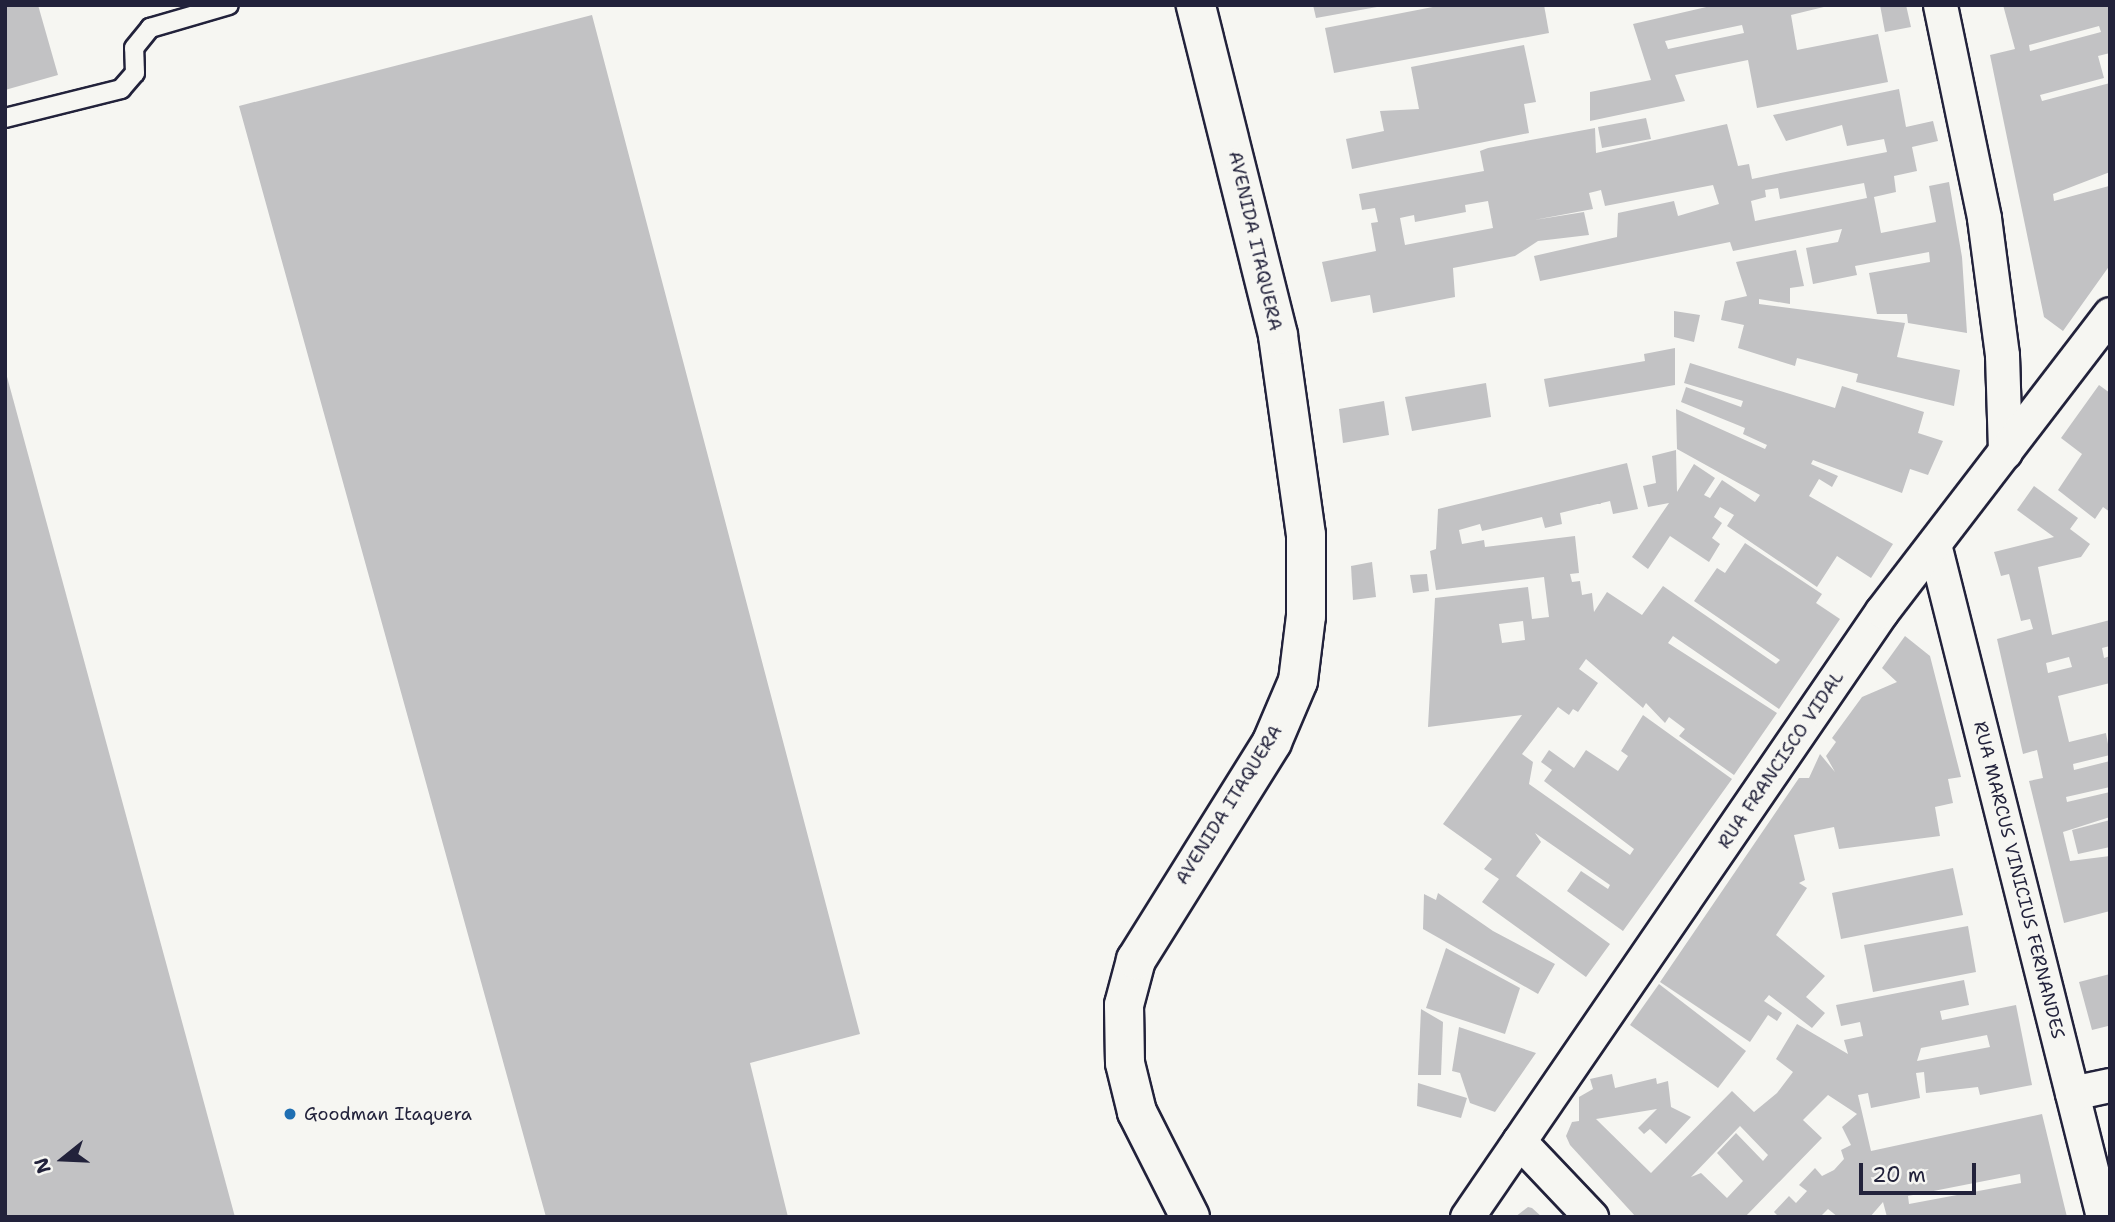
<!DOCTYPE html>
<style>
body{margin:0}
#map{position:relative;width:2115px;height:1222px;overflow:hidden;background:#f6f6f2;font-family:"Shantell Sans",sans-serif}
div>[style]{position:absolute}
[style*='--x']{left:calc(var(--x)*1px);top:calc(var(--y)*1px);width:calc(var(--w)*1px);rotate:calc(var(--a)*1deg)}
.building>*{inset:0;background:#c2c2c4}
.roads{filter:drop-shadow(2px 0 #22223b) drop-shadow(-2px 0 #22223b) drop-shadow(0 2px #22223b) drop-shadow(0 -2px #22223b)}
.service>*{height:18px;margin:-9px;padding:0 9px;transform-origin:9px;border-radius:9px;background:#f6f6f2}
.minor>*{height:33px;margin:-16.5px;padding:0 16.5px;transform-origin:16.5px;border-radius:16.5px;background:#f6f6f2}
.tertiary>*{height:38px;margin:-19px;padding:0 19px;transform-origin:19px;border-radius:19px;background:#f6f6f2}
.dots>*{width:19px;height:19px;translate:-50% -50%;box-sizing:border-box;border:4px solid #f6f6f2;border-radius:50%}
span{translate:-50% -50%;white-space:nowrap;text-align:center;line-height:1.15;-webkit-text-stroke:7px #f6f6f2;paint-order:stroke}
.street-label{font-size:18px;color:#22223b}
.poi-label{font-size:18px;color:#22223b}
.left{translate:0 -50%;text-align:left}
.frame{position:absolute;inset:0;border:7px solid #22223b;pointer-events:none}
.north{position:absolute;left:28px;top:1124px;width:70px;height:70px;-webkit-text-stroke:5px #f6f6f2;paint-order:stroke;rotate:252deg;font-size:19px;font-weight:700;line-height:28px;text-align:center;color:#22223b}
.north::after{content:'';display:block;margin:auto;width:24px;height:32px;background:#22223b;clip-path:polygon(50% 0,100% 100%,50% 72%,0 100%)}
.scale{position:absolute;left:1859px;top:1163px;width:117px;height:32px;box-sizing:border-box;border:4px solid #22223b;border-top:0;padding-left:9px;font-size:21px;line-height:24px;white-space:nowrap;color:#22223b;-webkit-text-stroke:5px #f6f6f2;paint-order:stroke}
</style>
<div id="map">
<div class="building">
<div style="clip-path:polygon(5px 5px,38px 5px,58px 75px,5px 90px)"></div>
<div style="clip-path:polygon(1313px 5px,1377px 5px,1377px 7px,1316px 18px)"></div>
<div style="clip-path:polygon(1443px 5px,1544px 5px,1549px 33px,1334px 73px,1325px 28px)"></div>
<div style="clip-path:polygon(evenodd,1715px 5px,1832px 5px,1791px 15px,1797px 50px,1878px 34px,1888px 82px,1757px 108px,1748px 60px,1675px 75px,1685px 101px,1590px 121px,1590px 92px,1651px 80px,1633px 24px,1715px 5px,1742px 25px,1744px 33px,1668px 49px,1665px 41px,1742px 25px)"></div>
<div style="clip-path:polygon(1880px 5px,1906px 5px,1911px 27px,1885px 32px)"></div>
<div style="clip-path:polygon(evenodd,2003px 5px,2110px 5px,2110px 53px,2098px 56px,2104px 78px,2040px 95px,2042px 101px,2110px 83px,2110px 172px,2053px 194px,2054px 201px,2109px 186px,2110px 178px,2110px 265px,2063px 331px,2044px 317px,1990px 55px,2015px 49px,2003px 5px,2099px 26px,2101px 32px,2030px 51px,2029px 45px,2099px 26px)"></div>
<div style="clip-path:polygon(592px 15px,860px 1034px,750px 1063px,788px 1217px,546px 1217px,239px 106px)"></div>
<div style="clip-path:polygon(1524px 45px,1536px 102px,1524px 104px,1529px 133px,1352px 169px,1346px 139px,1384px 131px,1380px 111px,1419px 109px,1411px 67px)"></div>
<div style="clip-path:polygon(evenodd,1899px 89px,1906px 127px,1933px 121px,1938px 141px,1912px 147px,1917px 171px,1894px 176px,1896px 192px,1874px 197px,1881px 233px,1936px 222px,1929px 186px,1949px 182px,1962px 257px,1967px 333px,1908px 323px,1907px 314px,1877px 314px,1869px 273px,1930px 262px,1929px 252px,1855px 266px,1857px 275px,1813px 284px,1806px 248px,1838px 242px,1842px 229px,1733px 251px,1730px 242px,1540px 281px,1534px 256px,1617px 237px,1618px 213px,1674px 201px,1678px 216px,1719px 204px,1713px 185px,1605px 206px,1601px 190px,1589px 193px,1593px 209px,1534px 220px,1584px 212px,1589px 235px,1538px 241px,1515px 256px,1453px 268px,1455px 297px,1373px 313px,1370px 295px,1331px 302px,1322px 262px,1376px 251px,1371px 223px,1378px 222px,1375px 208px,1362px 210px,1359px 194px,1484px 171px,1480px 151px,1488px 148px,1595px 128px,1596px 153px,1727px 124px,1738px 166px,1749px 164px,1752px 179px,1776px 174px,1887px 152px,1884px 139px,1847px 146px,1842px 125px,1786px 141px,1773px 115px,1899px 89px,1864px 183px,1867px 198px,1755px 221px,1751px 201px,1766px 197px,1765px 190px,1778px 188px,1780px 199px,1864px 183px,1899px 89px,1488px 201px,1493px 228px,1405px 245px,1400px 218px,1414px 215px,1415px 222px,1466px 212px,1465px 205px,1488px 201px)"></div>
<div style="clip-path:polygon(1646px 118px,1651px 139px,1602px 148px,1598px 127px)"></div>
<div style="clip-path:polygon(1796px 250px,1804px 286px,1790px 288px,1790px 304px,1759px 299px,1759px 304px,1905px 323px,1897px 357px,1960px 370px,1954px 406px,1856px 382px,1858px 374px,1797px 358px,1795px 366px,1738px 348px,1744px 325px,1721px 320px,1725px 301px,1747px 296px,1736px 262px)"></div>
<div style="clip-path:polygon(1674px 311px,1700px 315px,1694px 342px,1674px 337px)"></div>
<div style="clip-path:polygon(1675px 348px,1675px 385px,1549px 407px,1544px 379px,1645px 361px,1644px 354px)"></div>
<div style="clip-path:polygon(1690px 363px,1835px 408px,1842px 386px,1924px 412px,1918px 433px,1943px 441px,1928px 475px,1910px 469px,1902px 493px,1813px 460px,1811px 464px,1838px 476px,1832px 487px,1819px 479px,1809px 496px,1893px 544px,1871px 578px,1837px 556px,1817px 587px,1727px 526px,1734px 515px,1720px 507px,1714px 517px,1722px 523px,1712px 538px,1720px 544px,1709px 562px,1670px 536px,1648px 569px,1632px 557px,1669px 503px,1648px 507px,1643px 486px,1656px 483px,1652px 456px,1676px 450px,1677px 492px,1694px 464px,1715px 478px,1704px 495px,1710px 498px,1722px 480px,1755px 502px,1760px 495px,1677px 449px,1676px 409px,1765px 449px,1767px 445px,1743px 434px,1745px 428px,1681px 402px,1686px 387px,1741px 407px,1743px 401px,1684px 383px)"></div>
<div style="clip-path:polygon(5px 373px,6px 373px,235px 1217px,5px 1217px)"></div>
<div style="clip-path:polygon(1486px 383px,1491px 417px,1412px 431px,1405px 397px)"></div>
<div style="clip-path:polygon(2099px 385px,2110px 393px,2110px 512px,2103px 507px,2095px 519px,2058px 490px,2082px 454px,2061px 438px)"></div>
<div style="clip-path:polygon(1384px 401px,1389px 435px,1343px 443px,1339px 409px)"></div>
<div style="clip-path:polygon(evenodd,1627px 463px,1638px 509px,1613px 514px,1610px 501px,1560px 513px,1562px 524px,1545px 528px,1542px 517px,1482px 531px,1480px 524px,1459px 530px,1462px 544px,1484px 540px,1485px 547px,1575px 536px,1579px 573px,1570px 574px,1572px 582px,1580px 581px,1582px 595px,1592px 593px,1594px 612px,1607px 592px,1642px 615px,1663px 586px,1776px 664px,1780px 660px,1694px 601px,1717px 568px,1725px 573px,1745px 543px,1822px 594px,1816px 603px,1840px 619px,1779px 709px,1673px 636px,1668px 643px,1777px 713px,1734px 775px,1679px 736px,1685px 729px,1669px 717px,1665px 723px,1646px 703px,1643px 708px,1586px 659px,1579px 669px,1598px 683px,1578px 712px,1573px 709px,1569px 715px,1558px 707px,1522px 754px,1533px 762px,1529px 784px,1580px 820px,1630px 855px,1634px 849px,1544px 781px,1552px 770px,1541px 762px,1549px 750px,1574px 768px,1586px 750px,1618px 771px,1628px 756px,1621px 751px,1643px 715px,1732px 779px,1623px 931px,1567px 891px,1581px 871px,1608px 889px,1610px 885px,1535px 833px,1541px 842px,1516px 876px,1610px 944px,1586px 977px,1482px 902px,1499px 879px,1484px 869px,1492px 859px,1443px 824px,1522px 715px,1428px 727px,1435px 598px,1528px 587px,1532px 619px,1549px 617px,1544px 577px,1436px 590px,1430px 551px,1436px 549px,1438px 509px,1627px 463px,1523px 621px,1525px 640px,1502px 643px,1499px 624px,1523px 621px)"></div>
<div style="clip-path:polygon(evenodd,2034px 486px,2078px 518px,2070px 529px,2090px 544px,2081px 557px,2038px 567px,2052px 635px,2110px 620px,2110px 646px,2102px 648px,2104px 658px,2110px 656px,2110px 683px,2058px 696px,2069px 742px,2106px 733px,2110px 755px,2073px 764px,2074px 770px,2110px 761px,2110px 787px,2066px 797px,2067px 802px,2110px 792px,2110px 817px,2063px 832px,2070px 861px,2110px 856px,2110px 911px,2064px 923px,2029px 781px,2043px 778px,2037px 750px,2023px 754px,1997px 639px,2033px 629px,2030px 619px,2021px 621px,2009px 574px,2001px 576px,1994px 552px,2054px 537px,2017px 510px,2034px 486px,2069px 657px,2072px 667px,2048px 673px,2046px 663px,2069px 657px)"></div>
<div style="clip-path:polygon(1372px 562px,1376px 597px,1353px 600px,1351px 566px)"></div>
<div style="clip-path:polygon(1427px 574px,1429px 591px,1413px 593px,1410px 575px)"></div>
<div style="clip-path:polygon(1905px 636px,1930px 656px,1961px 777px,1948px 779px,1953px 803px,1935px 807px,1940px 836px,1839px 849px,1834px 827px,1794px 835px,1805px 880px,1799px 883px,1807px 888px,1776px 935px,1825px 976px,1806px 997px,1825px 1013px,1812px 1028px,1769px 995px,1764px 1001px,1782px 1013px,1777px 1021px,1768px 1015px,1750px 1042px,1660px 982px,1799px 778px,1809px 778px,1820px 754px,1835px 772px,1826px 756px,1836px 742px,1832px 738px,1862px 697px,1897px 682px,1882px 668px)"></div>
<div style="clip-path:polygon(2110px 820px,2110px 847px,2078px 854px,2072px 830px)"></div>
<div style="clip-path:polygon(1953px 868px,1963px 915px,1841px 939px,1832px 893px)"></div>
<div style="clip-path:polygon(1438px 893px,1493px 931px,1555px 964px,1538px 994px,1423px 929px,1424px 894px,1436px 900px)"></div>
<div style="clip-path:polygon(1968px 926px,1976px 972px,1873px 992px,1864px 945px)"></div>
<div style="clip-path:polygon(1446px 948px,1520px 988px,1505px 1034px,1426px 1008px)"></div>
<div style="clip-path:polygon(2110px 974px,2110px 1031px,2108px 1026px,2092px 1030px,2079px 982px)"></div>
<div style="clip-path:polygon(evenodd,1964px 980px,1969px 1005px,1940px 1011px,1942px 1020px,2016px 1005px,2032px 1085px,1980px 1095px,1978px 1087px,1926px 1093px,1924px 1072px,1916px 1073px,1920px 1098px,1871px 1108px,1868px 1093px,1858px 1095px,1871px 1151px,2042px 1114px,2067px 1217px,1887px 1217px,1883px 1202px,1870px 1217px,1838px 1217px,1828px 1209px,1820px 1217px,1779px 1217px,1774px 1212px,1789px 1196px,1796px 1203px,1807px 1191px,1799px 1185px,1815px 1168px,1822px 1176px,1834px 1170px,1844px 1159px,1841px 1150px,1851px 1145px,1842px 1127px,1857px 1114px,1828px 1095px,1803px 1120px,1822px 1138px,1745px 1217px,1636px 1217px,1570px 1145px,1566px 1136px,1572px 1122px,1579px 1121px,1579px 1097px,1593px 1089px,1590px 1079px,1612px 1074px,1615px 1088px,1656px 1078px,1657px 1084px,1668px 1081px,1671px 1107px,1691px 1117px,1666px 1144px,1650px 1129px,1644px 1134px,1638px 1128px,1657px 1109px,1596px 1119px,1651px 1173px,1732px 1091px,1754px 1112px,1777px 1093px,1793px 1072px,1776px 1059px,1797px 1024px,1848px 1054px,1844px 1040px,1863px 1036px,1860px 1022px,1841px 1026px,1836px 1005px,1964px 980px,1987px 1035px,1990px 1047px,1917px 1061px,1921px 1048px,1987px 1035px,1964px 980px,1740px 1126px,1768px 1155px,1763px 1161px,1736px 1133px,1717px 1153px,1743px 1181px,1727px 1198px,1701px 1173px,1691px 1177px,1740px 1126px,1964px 980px,2020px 1174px,2021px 1183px,1909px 1204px,1908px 1196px,2020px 1174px)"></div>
<div style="clip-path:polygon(1659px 984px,1746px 1051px,1718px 1088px,1630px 1025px)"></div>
<div style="clip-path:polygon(1421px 1009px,1443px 1022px,1441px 1075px,1418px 1075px)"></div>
<div style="clip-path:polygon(1459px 1027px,1536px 1053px,1495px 1112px,1470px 1103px,1460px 1073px,1452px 1071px)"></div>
<div style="clip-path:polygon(1418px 1083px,1467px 1098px,1461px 1118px,1417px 1106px)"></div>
<div style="clip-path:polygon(1528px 1207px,1532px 1208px,1542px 1217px,1515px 1217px)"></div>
</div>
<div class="roads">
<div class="service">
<div style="--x:5;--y:118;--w:120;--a:-14"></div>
<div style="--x:121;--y:89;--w:21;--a:-49"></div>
<div style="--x:135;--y:73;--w:25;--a:-92"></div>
<div style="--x:134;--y:48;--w:26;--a:-51"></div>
<div style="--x:150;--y:28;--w:82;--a:-16.2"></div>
</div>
<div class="minor">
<div style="--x:1940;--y:5;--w:217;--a:78.3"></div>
<div style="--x:1984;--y:218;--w:138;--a:82.5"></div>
<div style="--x:2002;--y:355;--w:97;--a:88.2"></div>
<div style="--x:1934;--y:544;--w:694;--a:75.9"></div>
<div style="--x:2072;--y:1093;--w:39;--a:-12"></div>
<div style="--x:1519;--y:1141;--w:105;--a:46.5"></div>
<div style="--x:1467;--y:1217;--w:734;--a:-55.6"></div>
<div style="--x:1882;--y:611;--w:374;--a:-52.5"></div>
</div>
<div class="tertiary">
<div style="--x:1190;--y:1217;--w:118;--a:-116.8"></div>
<div style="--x:1137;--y:1112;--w:50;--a:-103.8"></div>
<div style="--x:1125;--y:1063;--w:58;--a:-91"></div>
<div style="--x:1124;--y:1005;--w:47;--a:-75.1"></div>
<div style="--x:1136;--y:960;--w:257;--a:-58"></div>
<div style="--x:1272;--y:742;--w:66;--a:-66.9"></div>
<div style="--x:1298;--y:681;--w:65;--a:-83"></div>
<div style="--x:1306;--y:616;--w:81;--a:-90"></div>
<div style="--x:1306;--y:535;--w:202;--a:-98"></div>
<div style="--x:1278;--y:335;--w:340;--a:-104"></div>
</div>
</div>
<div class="dots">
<div style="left:290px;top:1114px;background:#1f6fb2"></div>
</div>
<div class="street-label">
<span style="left:1255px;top:241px;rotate:77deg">AVENIDA ITAQUERA</span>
<span style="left:1781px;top:760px;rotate:-56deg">RUA FRANCISCO VIDAL</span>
<span style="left:1229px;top:805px;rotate:-58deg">AVENIDA ITAQUERA</span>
<span style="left:2019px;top:880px;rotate:76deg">RUA MARCUS VINICIUS FERNANDES</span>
</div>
<div class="poi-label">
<span class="left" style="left:304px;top:1114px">Goodman Itaquera</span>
</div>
<div class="frame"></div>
<div class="north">N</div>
<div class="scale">20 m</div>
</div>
